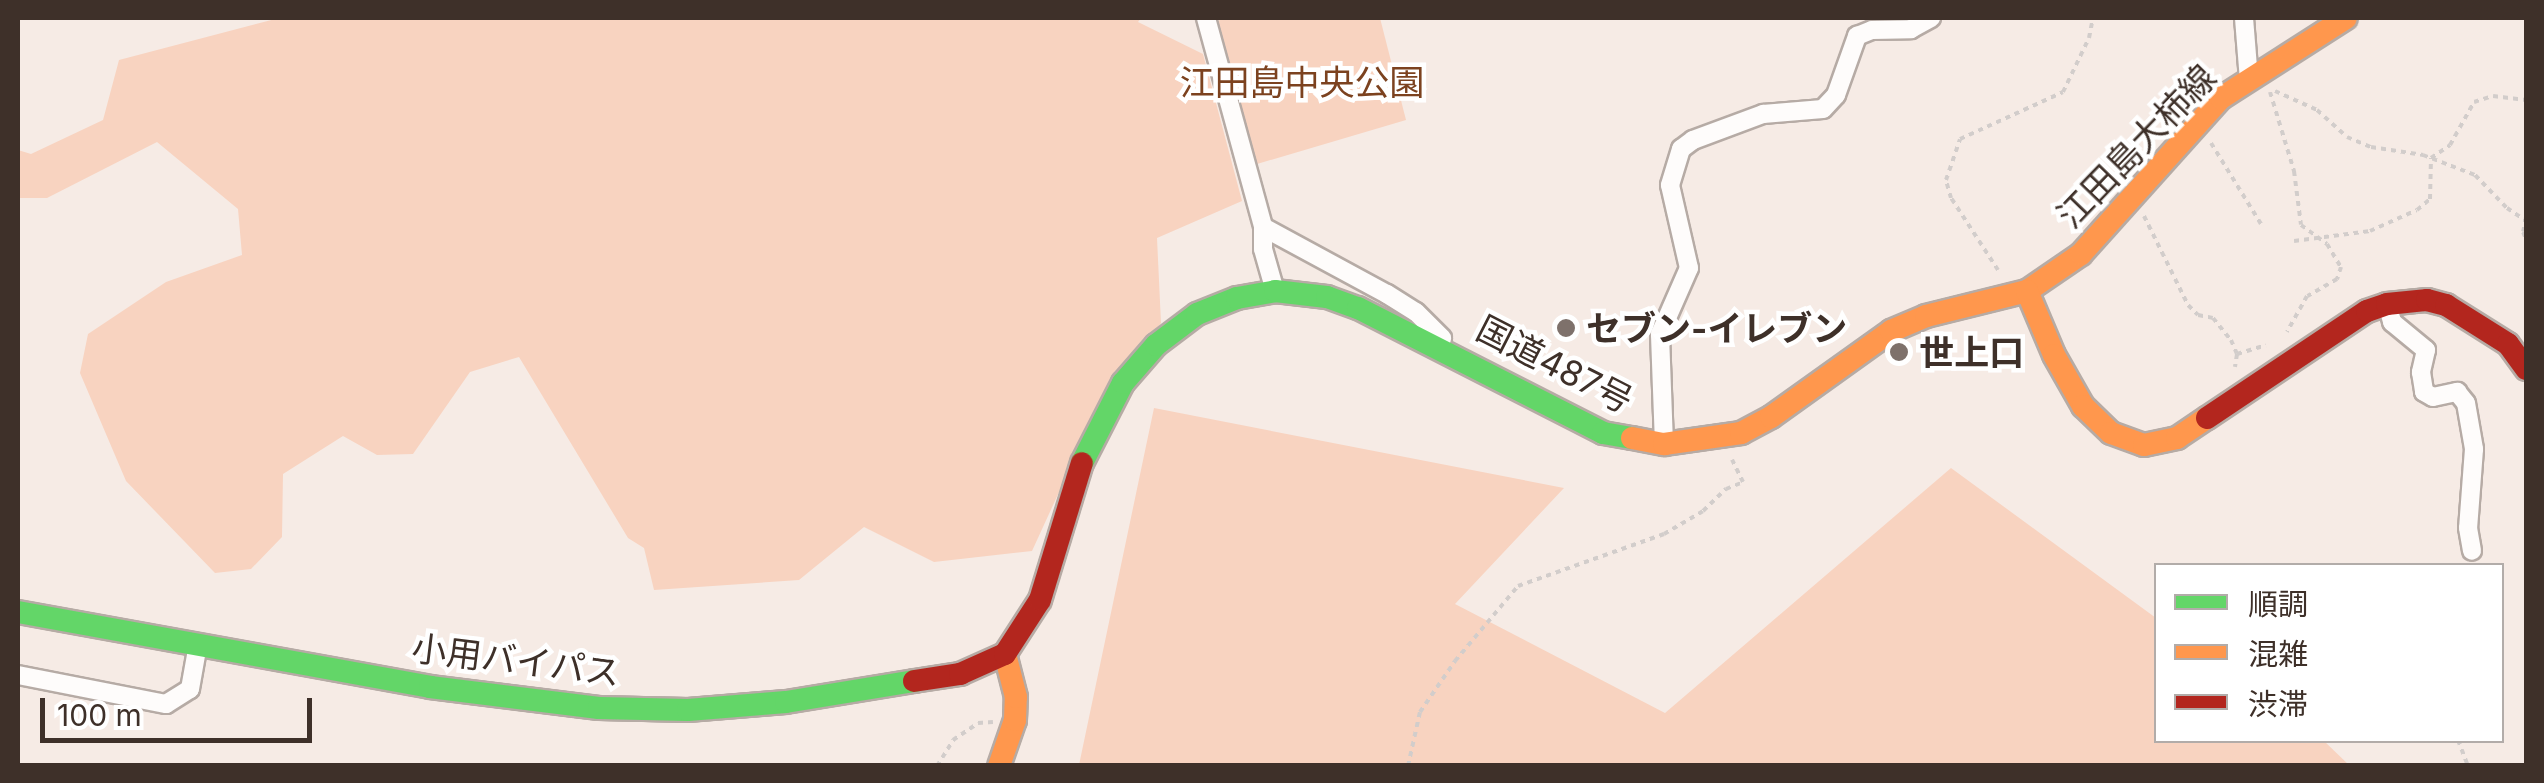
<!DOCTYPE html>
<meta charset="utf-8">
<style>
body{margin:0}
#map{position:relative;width:2544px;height:783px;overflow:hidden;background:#f6ebe5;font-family:Inter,"Noto Sans JP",sans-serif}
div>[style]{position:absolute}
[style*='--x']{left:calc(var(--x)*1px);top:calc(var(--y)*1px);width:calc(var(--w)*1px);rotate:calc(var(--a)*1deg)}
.green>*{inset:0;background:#f8d3c0}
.path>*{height:4px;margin-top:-2px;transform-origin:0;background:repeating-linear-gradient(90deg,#d2cdcb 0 5px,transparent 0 10px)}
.roads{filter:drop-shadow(2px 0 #b6aba5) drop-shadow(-2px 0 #b6aba5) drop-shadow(0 2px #b6aba5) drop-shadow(0 -2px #b6aba5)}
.street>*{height:18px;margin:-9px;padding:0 9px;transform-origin:9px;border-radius:9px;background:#fefcfb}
.fast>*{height:22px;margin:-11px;padding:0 11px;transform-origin:11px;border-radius:11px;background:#63d668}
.slow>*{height:22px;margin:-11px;padding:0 11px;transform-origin:11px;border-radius:11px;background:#ff974d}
.jam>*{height:22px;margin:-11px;padding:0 11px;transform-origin:11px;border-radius:11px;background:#b3261e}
.dots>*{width:28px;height:28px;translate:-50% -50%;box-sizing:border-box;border:5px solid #fff;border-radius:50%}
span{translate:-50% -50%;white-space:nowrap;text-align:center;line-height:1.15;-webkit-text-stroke:9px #fff;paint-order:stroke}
.park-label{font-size:35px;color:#7c421f}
.street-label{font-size:35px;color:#3e3029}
.poi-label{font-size:35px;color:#3e3029;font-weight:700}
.left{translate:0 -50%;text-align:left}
.frame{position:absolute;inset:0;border:20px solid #3e3029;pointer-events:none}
.legend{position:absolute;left:2154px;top:563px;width:350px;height:180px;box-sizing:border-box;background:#fff;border:2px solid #b2aca9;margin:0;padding:12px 18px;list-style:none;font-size:30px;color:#3e3029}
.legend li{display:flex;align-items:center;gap:20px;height:50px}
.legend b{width:50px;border:2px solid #b2aca9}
.scale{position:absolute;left:40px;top:698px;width:272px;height:45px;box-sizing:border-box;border:5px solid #3e3029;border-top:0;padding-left:12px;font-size:30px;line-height:35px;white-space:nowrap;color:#3e3029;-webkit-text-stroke:8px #fff;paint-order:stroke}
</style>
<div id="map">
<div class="green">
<div style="clip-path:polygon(279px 18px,1141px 18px,1138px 22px,1203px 54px,1242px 201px,1157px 238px,1161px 323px,1093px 418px,1032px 551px,934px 562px,864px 527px,799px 580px,654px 590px,644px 548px,628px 538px,519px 357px,470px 372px,413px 454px,377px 455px,343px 436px,283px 474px,282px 537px,251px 569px,215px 573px,126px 481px,80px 373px,88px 334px,166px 282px,242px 255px,238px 209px,157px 142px,47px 198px,18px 198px,18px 150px,31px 154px,103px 120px,119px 60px)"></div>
<div style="clip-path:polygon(1229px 18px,1380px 18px,1406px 120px,1257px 164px,1216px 21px)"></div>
<div style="clip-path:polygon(1154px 408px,1564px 488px,1455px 604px,1665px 713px,1951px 468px,2156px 618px,2156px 740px,2324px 741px,2349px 765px,1079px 765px)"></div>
</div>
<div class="path">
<div style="--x:2275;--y:91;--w:46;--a:24.3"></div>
<div style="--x:2317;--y:110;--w:40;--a:42"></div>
<div style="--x:2347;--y:137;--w:26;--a:23"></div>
<div style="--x:2371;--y:147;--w:53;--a:8.7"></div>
<div style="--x:2423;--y:155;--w:56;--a:21"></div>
<div style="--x:2475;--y:175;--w:46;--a:45.9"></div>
<div style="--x:2507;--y:208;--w:22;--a:34"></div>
<div style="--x:2270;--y:92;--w:83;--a:73.1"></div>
<div style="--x:2294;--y:171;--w:54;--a:82.6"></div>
<div style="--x:2301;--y:225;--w:32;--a:36"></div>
<div style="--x:2327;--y:244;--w:27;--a:59"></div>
<div style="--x:2341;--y:267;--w:13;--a:108"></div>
<div style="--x:2337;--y:279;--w:34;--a:150"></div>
<div style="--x:2307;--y:296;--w:41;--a:119.1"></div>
<div style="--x:2211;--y:143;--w:95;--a:58.3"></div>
<div style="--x:2144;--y:216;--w:99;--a:63.7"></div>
<div style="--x:2188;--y:305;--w:14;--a:45"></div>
<div style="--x:2198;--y:315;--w:15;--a:11"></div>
<div style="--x:2213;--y:318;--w:28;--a:51"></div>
<div style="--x:2231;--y:340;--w:15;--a:67"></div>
<div style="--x:2237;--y:354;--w:13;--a:99"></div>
<div style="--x:2526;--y:217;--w:15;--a:101"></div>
<div style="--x:2523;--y:232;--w:8;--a:67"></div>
<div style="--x:2294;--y:241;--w:77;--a:-7.5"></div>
<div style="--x:2370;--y:231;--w:51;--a:-24.1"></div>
<div style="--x:2417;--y:210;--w:17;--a:-40"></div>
<div style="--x:2430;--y:199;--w:41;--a:-88.6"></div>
<div style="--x:2431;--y:158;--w:23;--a:-34"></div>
<div style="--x:2450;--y:145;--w:49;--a:-60.8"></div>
<div style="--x:2474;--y:102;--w:20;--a:-18"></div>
<div style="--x:2493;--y:96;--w:33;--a:7"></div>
<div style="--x:1998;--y:270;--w:86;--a:-123.1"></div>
<div style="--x:1951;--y:198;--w:19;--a:-106"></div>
<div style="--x:1946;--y:180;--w:43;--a:-71.1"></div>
<div style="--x:1960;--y:139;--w:113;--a:-24.5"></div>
<div style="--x:2063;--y:92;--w:60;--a:-64.3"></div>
<div style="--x:2089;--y:38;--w:20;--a:-79"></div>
<div style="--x:2237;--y:354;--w:30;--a:-17"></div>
<div style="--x:2458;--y:740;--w:28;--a:69"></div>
<div style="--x:937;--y:766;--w:31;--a:-58"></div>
<div style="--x:953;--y:740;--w:30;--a:-34"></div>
<div style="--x:978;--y:723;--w:15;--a:-4"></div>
<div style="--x:1408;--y:766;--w:55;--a:-77.5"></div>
<div style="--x:1420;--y:712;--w:62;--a:-55.5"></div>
<div style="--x:1455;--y:661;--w:98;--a:-50"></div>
<div style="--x:1518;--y:586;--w:155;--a:-19.6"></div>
<div style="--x:1664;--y:534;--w:45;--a:-30.5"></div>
<div style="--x:1703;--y:511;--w:32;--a:-44"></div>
<div style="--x:1726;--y:489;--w:18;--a:-22"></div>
<div style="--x:1743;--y:482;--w:25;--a:-116"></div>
</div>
<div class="roads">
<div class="street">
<div style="--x:1206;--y:18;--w:217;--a:74.7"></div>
<div style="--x:1263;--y:227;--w:141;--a:28.4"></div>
<div style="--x:1387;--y:294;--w:34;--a:32"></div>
<div style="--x:1416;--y:312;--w:37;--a:45"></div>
<div style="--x:2244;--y:18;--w:62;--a:85.4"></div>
<div style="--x:1263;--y:227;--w:22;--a:90"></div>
<div style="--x:1263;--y:249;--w:44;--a:74.1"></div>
<div style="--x:2387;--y:304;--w:19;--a:74"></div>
<div style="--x:2392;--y:322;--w:44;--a:39.5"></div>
<div style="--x:2426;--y:350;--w:23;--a:103"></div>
<div style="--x:2421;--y:372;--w:20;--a:81"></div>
<div style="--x:2424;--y:392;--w:10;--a:29"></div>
<div style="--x:2433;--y:397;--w:25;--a:-12"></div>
<div style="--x:2457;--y:392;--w:14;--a:51"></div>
<div style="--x:2466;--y:403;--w:47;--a:80.1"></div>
<div style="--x:2474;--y:449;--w:79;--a:94.3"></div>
<div style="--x:2468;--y:528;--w:23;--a:80"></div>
<div style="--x:1664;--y:444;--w:110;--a:-92.1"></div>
<div style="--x:1660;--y:334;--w:72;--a:-66.3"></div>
<div style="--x:1689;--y:268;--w:85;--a:-102.9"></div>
<div style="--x:1670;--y:185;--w:38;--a:-73"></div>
<div style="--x:1681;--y:149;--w:15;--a:-37"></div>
<div style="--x:1693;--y:140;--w:75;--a:-20.4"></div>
<div style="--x:1763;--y:114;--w:60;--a:-4.8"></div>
<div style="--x:1823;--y:109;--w:19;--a:-47"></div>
<div style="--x:1836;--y:95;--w:63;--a:-70.4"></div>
<div style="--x:1857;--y:36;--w:16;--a:-22"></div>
<div style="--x:1872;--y:30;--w:39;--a:-1"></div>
<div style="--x:1911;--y:29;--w:23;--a:-29"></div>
<div style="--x:18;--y:675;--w:151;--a:11.1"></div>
<div style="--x:166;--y:704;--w:28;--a:-32"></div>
<div style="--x:190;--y:689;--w:46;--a:-79.9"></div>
</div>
<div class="fast">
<div style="--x:1082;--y:463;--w:90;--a:-62.9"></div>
<div style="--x:1123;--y:383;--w:50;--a:-49"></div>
<div style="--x:1156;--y:345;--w:51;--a:-37.1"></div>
<div style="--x:1197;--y:314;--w:43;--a:-21.8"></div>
<div style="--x:1237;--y:298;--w:39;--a:-10"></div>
<div style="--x:1275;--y:291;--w:52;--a:6.6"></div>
<div style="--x:1327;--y:297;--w:33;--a:20"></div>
<div style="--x:1358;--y:308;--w:275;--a:27"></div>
<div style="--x:1603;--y:433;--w:29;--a:10"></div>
<div style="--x:18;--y:612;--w:419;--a:10.3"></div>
<div style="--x:430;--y:687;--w:170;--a:7.1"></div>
<div style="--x:599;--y:708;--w:89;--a:1.3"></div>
<div style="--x:688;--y:710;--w:98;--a:-4.7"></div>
<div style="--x:786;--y:702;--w:130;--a:-9.3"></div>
</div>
<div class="slow">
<div style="--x:2027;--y:291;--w:65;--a:-34.4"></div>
<div style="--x:2081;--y:254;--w:210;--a:-48.1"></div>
<div style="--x:2221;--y:98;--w:148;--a:-32.6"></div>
<div style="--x:1632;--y:438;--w:33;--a:11"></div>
<div style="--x:1664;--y:444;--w:78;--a:-8.1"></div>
<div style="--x:1741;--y:433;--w:34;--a:-28"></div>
<div style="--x:1771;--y:417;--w:148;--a:-35.6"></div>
<div style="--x:1891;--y:331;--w:38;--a:-23"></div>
<div style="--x:1926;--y:316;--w:104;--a:-13.9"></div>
<div style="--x:2027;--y:291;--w:69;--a:67.1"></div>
<div style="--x:2054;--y:355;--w:59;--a:60.4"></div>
<div style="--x:2083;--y:406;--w:39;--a:44"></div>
<div style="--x:2111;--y:433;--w:35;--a:20"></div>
<div style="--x:2144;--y:445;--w:34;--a:-12"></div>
<div style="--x:2177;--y:438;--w:36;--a:-34"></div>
<div style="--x:999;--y:766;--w:49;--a:-70.8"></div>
<div style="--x:1015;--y:720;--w:23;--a:-88"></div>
<div style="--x:1016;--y:697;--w:44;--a:-104.3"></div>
</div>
<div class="jam">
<div style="--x:2207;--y:418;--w:192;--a:-33.8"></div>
<div style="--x:2367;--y:311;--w:21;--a:-19"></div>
<div style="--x:2387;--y:304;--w:40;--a:-5.7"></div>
<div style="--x:2427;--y:300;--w:20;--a:15"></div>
<div style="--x:2446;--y:305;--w:73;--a:32.2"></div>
<div style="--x:2508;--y:344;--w:31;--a:54"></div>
<div style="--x:914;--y:681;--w:47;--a:-8.7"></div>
<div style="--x:960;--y:674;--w:49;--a:-24"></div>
<div style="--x:1005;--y:654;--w:64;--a:-57.1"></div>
<div style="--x:1040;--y:600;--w:143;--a:-73"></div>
</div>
</div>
<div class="dots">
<div style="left:1566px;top:328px;background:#7e716b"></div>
<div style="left:1899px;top:352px;background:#7e716b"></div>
</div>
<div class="park-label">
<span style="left:1302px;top:82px">江田島中央公園</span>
</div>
<div class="street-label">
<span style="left:2136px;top:146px;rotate:-46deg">江田島大柿線</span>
<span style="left:1555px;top:364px;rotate:27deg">国道487号</span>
<span style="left:516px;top:660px;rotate:7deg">小用バイパス</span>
</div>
<div class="poi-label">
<span class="left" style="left:1586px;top:328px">セブン-イレブン</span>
<span class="left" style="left:1919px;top:352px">世上口</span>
</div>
<div class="frame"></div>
<ul class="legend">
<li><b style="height:12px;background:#63d668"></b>順調</li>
<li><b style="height:12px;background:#ff974d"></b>混雑</li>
<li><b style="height:12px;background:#b3261e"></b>渋滞</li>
</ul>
<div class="scale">100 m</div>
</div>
